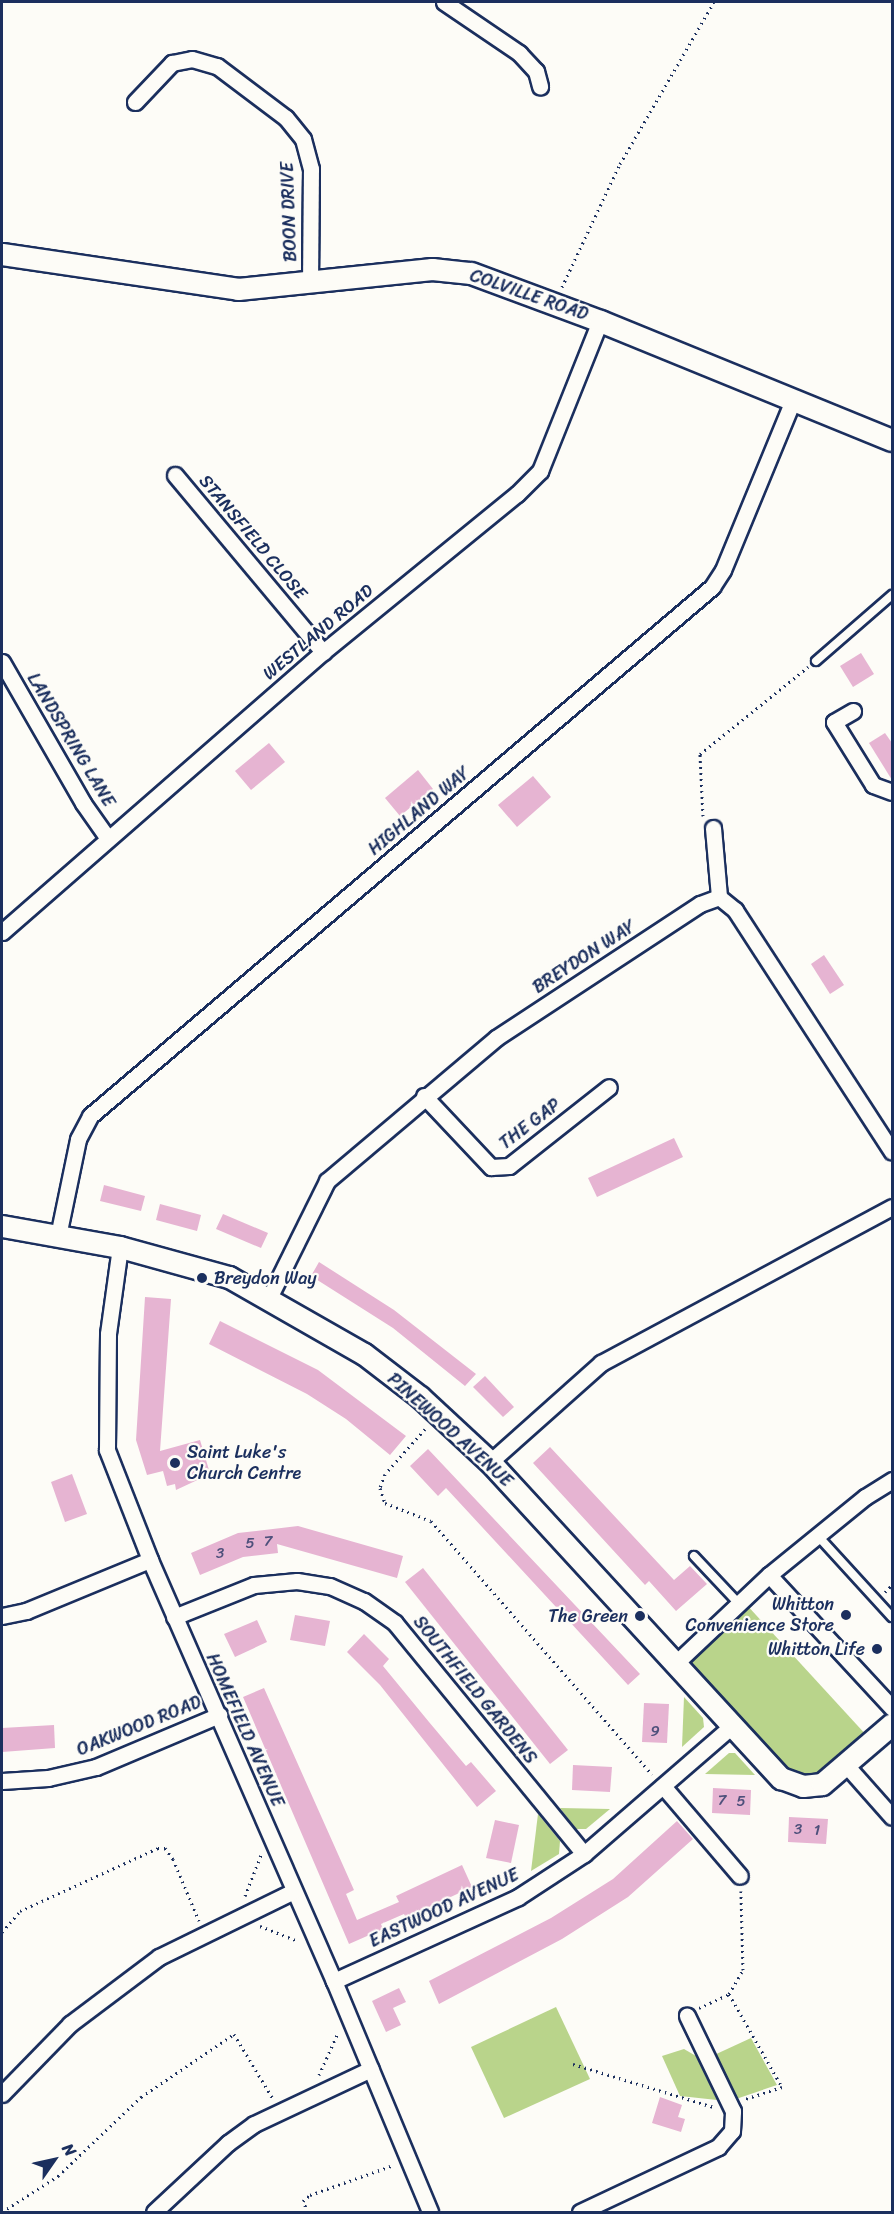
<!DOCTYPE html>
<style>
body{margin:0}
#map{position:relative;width:894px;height:2214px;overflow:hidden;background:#fdfcf7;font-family:Sriracha,sans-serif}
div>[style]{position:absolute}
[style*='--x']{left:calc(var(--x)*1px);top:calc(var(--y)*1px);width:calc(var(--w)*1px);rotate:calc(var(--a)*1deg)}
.green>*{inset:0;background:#b9d48b}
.building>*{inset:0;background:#e6b4d2}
.path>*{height:3px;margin-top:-1.5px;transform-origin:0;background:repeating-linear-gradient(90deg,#1b2f5e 0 1.5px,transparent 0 6px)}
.roads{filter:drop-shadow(2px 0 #1b2f5e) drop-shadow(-2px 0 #1b2f5e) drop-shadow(0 2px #1b2f5e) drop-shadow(0 -2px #1b2f5e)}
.lane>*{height:8px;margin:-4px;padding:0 4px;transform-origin:4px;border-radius:4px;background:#fdfcf7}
.street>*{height:15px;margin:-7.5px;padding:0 7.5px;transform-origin:7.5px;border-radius:7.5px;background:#fdfcf7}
.secondary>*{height:21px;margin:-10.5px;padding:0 10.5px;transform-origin:10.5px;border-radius:10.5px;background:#fdfcf7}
.dots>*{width:16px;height:16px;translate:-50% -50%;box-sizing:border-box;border:3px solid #fdfcf7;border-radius:50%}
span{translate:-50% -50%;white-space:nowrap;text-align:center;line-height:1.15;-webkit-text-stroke:4.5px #fdfcf7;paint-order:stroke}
.number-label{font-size:15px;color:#4e507b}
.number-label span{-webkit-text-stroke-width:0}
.street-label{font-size:18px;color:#1b2f5e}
.poi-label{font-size:18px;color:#1b2f5e}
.left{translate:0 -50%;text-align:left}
.right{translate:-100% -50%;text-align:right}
.frame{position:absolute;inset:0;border:3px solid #1b2f5e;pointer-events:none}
.north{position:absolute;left:24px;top:2130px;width:60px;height:60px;-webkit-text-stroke:4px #fdfcf7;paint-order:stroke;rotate:56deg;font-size:16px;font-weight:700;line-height:24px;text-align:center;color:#1b2f5e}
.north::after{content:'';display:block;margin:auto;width:21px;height:27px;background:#1b2f5e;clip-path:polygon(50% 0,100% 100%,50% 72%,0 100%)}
</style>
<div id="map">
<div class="green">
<div style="clip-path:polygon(745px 1603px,868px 1737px,822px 1777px,804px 1780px,784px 1772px,682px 1661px)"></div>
<div style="clip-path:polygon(684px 1697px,703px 1718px,704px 1727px,682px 1747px)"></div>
<div style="clip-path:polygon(729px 1753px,735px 1753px,755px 1775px,705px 1774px)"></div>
<div style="clip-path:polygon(560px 1808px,610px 1809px,586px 1829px,576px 1829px)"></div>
<div style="clip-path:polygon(538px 1814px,560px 1841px,559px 1854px,531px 1871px)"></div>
<div style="clip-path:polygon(556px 2007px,590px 2079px,504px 2118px,471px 2047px)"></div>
<div style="clip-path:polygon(751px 2038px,777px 2085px,733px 2100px,712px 2056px)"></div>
<div style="clip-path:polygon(684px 2049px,696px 2056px,717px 2100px,680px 2096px,662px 2056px)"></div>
</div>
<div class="building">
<div style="clip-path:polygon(861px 653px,874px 674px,853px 687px,840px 666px)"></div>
<div style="clip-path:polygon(885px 733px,892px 743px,892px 780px,869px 743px)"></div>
<div style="clip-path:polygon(269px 743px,285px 762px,251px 790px,235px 771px)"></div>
<div style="clip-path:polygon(418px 770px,433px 789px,400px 816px,385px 798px)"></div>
<div style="clip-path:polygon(533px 776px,551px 797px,517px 827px,498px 805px)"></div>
<div style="clip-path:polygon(824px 955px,844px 985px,830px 994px,811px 964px)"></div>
<div style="clip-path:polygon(674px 1138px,683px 1157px,597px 1197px,588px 1178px)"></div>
<div style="clip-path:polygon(104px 1185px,145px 1196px,141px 1211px,100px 1201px)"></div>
<div style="clip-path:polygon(160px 1204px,201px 1215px,197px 1231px,156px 1220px)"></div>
<div style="clip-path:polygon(223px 1214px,268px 1233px,261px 1248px,216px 1229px)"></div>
<div style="clip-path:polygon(319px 1262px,394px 1310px,476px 1374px,465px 1386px,393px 1328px,311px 1276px)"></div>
<div style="clip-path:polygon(145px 1297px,171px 1299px,160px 1451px,200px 1440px,209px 1470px,205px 1472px,206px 1476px,176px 1490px,175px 1484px,167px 1486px,163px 1471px,147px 1475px,136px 1440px)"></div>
<div style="clip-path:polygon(220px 1321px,318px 1370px,406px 1436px,390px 1455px,346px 1419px,307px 1394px,209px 1344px)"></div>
<div style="clip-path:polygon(485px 1376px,514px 1407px,503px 1417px,473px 1387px)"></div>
<div style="clip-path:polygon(550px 1447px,674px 1580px,690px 1566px,707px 1584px,676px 1611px,649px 1581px,645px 1585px,533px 1463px)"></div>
<div style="clip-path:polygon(428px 1449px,640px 1674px,628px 1685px,446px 1488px,438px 1496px,410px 1466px)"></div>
<div style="clip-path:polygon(72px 1474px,87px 1514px,65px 1522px,51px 1482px)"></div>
<div style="clip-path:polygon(298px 1526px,403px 1556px,397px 1578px,277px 1544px,278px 1553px,243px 1557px,200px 1575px,191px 1553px,238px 1533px)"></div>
<div style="clip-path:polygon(423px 1568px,568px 1750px,550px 1764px,405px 1582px)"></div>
<div style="clip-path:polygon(295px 1615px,330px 1621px,325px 1646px,290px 1640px)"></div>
<div style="clip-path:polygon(257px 1620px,267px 1642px,235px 1657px,224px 1634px)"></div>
<div style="clip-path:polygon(364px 1634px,389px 1659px,383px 1666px,429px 1722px,466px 1766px,471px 1762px,496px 1791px,477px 1807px,380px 1685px,347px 1652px)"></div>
<div style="clip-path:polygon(264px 1688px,354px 1890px,346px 1894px,357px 1920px,399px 1902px,396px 1896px,462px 1865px,472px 1887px,406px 1918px,404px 1914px,381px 1924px,383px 1929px,349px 1944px,243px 1697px)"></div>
<div style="clip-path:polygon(644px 1703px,669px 1704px,667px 1743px,642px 1742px)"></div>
<div style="clip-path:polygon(54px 1725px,55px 1748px,2px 1752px,2px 1728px)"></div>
<div style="clip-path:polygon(573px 1765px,612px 1767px,610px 1792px,572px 1790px)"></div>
<div style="clip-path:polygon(713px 1788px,751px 1790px,750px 1815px,712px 1813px)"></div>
<div style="clip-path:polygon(789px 1817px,828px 1819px,826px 1844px,788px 1842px)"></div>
<div style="clip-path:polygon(495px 1820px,519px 1825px,511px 1863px,486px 1858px)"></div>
<div style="clip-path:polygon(677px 1821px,693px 1839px,628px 1897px,562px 1939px,439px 2004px,429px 1981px,551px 1918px,613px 1879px)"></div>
<div style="clip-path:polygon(399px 1988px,406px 2002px,393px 2008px,401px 2025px,386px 2032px,372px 2001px)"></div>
<div style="clip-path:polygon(660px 2097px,682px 2105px,678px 2117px,685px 2119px,681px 2132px,652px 2123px)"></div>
</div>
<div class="path">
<div style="--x:562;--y:287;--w:136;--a:-64.8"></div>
<div style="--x:620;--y:164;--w:187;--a:-59.9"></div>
<div style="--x:703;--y:816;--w:62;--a:-92.8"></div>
<div style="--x:700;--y:754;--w:139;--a:-38.9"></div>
<div style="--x:425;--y:1429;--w:60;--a:131.6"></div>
<div style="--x:385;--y:1474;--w:15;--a:110"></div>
<div style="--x:380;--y:1488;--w:16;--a:72"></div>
<div style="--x:385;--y:1503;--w:49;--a:21.4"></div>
<div style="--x:431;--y:1521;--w:336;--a:48.9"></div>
<div style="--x:885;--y:1592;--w:10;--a:-45"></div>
<div style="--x:245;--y:1896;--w:44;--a:-68.7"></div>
<div style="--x:260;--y:1926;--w:41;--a:21.5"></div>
<div style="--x:2;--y:1932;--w:28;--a:-49"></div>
<div style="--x:20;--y:1911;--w:152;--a:-24.5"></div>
<div style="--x:158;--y:1848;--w:7;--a:0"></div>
<div style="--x:165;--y:1848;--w:14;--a:54"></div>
<div style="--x:173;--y:1859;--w:67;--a:67.2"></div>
<div style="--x:729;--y:1994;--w:28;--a:-60"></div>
<div style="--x:743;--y:1970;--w:79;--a:-91.5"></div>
<div style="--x:699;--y:2008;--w:33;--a:-25"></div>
<div style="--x:729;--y:1994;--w:107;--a:60.3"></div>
<div style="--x:782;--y:2087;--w:38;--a:162"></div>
<div style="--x:573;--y:2064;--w:147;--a:17"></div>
<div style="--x:319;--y:2075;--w:44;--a:-65.8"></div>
<div style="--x:2;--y:2212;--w:67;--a:-32.7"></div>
<div style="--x:58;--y:2176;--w:115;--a:-43.6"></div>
<div style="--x:141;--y:2097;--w:112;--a:-34.1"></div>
<div style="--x:234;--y:2034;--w:76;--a:59"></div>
<div style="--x:308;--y:2212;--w:12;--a:-114"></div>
<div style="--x:303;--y:2201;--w:9;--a:-41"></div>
<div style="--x:310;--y:2195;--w:89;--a:-19.7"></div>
</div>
<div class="roads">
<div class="lane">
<div style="--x:816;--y:661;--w:101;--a:-41"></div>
<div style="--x:817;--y:1535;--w:111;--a:47.6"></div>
<div style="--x:694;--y:1556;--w:66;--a:46.8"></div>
</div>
<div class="street">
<div style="--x:444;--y:2;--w:91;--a:34.2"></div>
<div style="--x:519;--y:53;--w:25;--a:47"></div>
<div style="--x:536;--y:71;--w:16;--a:75"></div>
<div style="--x:135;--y:102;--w:54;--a:-46.5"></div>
<div style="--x:172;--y:63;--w:20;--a:-11"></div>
<div style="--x:192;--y:59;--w:26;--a:16"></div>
<div style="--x:217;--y:66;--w:86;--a:37"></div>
<div style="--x:286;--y:118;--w:27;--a:51"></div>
<div style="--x:303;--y:139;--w:31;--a:75"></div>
<div style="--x:311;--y:169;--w:113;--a:90.5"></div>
<div style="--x:175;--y:475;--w:231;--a:50.1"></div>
<div style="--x:2;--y:662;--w:163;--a:60.1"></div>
<div style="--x:83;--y:803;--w:42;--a:54.8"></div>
<div style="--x:853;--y:711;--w:22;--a:150"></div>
<div style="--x:834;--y:722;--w:74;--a:58.2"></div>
<div style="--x:873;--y:785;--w:20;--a:20"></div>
<div style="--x:713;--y:828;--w:69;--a:85"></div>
<div style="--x:2;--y:932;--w:426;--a:-41.1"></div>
<div style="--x:323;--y:652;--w:250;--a:-39.2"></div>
<div style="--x:517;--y:494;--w:33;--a:-45"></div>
<div style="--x:540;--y:471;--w:162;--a:-68.2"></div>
<div style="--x:424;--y:1096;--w:98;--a:46.7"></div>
<div style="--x:491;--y:1167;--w:18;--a:-3"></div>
<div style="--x:509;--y:1166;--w:127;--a:-38.3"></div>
<div style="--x:58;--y:1236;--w:99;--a:-78.3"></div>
<div style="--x:78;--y:1139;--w:26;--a:-62"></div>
<div style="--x:90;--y:1116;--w:817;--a:-40.38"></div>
<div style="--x:712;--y:587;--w:20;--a:-57"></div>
<div style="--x:723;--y:570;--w:186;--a:-67.6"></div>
<div style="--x:120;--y:1247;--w:88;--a:97.9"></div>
<div style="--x:108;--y:1334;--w:116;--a:90.5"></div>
<div style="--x:107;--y:1450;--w:118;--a:68.6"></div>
<div style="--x:150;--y:1560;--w:459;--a:66.4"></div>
<div style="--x:334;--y:1981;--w:250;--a:67.4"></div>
<div style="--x:269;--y:1298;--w:131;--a:-63.6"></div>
<div style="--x:327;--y:1181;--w:221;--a:-40.2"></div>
<div style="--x:496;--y:1038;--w:244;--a:-33.3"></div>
<div style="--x:700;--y:904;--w:20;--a:-20"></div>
<div style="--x:719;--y:897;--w:21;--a:39"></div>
<div style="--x:735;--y:910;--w:288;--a:57"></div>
<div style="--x:490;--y:1462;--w:149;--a:-41.7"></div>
<div style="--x:601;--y:1363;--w:330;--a:-28.2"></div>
<div style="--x:769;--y:1575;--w:181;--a:47.2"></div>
<div style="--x:2;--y:1616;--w:25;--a:-12"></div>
<div style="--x:26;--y:1611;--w:134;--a:-22.4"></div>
<div style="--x:174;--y:1617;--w:86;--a:-21.8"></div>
<div style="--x:254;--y:1585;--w:43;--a:-5.3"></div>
<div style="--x:297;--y:1581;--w:33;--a:9"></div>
<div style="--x:330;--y:1586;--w:37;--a:24"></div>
<div style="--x:364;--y:1601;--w:38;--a:35"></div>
<div style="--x:395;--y:1623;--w:298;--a:50.7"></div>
<div style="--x:676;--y:1663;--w:128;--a:-43.4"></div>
<div style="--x:769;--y:1575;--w:124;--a:-39.1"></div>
<div style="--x:865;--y:1497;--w:32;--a:-32"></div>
<div style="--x:846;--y:1765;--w:69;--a:48.5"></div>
<div style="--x:2;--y:1781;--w:46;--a:-3.7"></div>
<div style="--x:48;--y:1778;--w:49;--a:-12.9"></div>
<div style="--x:96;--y:1767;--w:134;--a:-22.9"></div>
<div style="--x:663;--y:1786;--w:118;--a:49.5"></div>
<div style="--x:334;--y:1981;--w:202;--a:-24.5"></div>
<div style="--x:518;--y:1897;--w:79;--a:-33.1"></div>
<div style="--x:584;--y:1854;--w:196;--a:-40.9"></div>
<div style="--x:2;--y:2094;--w:98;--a:-45.8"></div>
<div style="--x:70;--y:2024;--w:111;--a:-37"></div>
<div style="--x:159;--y:1957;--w:150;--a:-26.1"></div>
<div style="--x:154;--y:2212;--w:101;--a:-43"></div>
<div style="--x:228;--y:2143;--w:32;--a:-36"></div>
<div style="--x:254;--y:2124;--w:129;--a:-25.2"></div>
<div style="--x:580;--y:2212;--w:153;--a:-25.2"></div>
<div style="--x:718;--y:2147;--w:21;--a:-49"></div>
<div style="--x:732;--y:2131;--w:20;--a:-87"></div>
<div style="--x:733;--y:2111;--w:106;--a:-115.8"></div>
</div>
<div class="secondary">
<div style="--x:2;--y:254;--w:239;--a:8.4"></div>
<div style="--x:238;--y:289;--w:195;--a:-5.9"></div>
<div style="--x:432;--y:269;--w:39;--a:6"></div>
<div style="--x:471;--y:273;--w:138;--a:20.4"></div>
<div style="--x:600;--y:321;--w:315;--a:22.2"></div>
<div style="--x:2;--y:1226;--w:120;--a:10.1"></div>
<div style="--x:120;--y:1247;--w:113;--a:15.4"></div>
<div style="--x:229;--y:1277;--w:155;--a:29.7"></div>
<div style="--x:364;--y:1354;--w:71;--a:37.5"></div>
<div style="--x:420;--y:1397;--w:96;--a:42.9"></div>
<div style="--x:490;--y:1462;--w:430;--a:47.4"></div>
<div style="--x:781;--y:1778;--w:23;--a:20"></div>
<div style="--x:803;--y:1786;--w:19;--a:-6"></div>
<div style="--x:822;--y:1784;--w:92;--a:-40.6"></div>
</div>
</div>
<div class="dots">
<div style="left:202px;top:1278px;background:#1b2f5e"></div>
<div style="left:175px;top:1463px;background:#1b2f5e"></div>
<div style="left:846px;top:1615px;background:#1b2f5e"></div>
<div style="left:640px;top:1616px;background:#1b2f5e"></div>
<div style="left:877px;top:1649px;background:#1b2f5e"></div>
</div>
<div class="number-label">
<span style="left:268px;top:1542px">7</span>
<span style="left:250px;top:1544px">5</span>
<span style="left:220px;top:1554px">3</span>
<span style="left:655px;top:1732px">9</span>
<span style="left:722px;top:1801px">7</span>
<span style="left:741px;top:1802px">5</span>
<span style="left:798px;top:1830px">3</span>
<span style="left:817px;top:1831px">1</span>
</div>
<div class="street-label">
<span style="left:289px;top:212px;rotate:-92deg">BOON DRIVE</span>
<span style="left:529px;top:295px;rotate:19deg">COLVILLE ROAD</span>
<span style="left:253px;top:537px;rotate:50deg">STANSFIELD CLOSE</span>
<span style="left:318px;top:632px;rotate:-40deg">WESTLAND ROAD</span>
<span style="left:71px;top:740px;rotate:59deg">LANDSPRING LANE</span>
<span style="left:419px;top:811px;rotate:-40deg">HIGHLAND WAY</span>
<span style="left:584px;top:957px;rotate:-33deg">BREYDON WAY</span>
<span style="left:530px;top:1124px;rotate:-37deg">THE GAP</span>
<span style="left:450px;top:1430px;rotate:42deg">PINEWOOD AVENUE</span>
<span style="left:475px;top:1690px;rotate:51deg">SOUTHFIELD GARDENS</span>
<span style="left:139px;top:1726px;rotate:-22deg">OAKWOOD ROAD</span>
<span style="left:245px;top:1730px;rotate:66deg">HOMEFIELD AVENUE</span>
<span style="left:444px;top:1908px;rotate:-25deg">EASTWOOD AVENUE</span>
</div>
<div class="poi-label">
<span class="left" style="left:214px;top:1278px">Breydon Way</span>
<span class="left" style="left:187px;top:1463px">Saint Luke's<br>Church Centre</span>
<span class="right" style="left:834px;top:1615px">Whitton<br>Convenience Store</span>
<span class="right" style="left:628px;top:1616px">The Green</span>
<span class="right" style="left:865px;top:1649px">Whitton Life</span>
</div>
<div class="frame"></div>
<div class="north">N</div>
</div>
